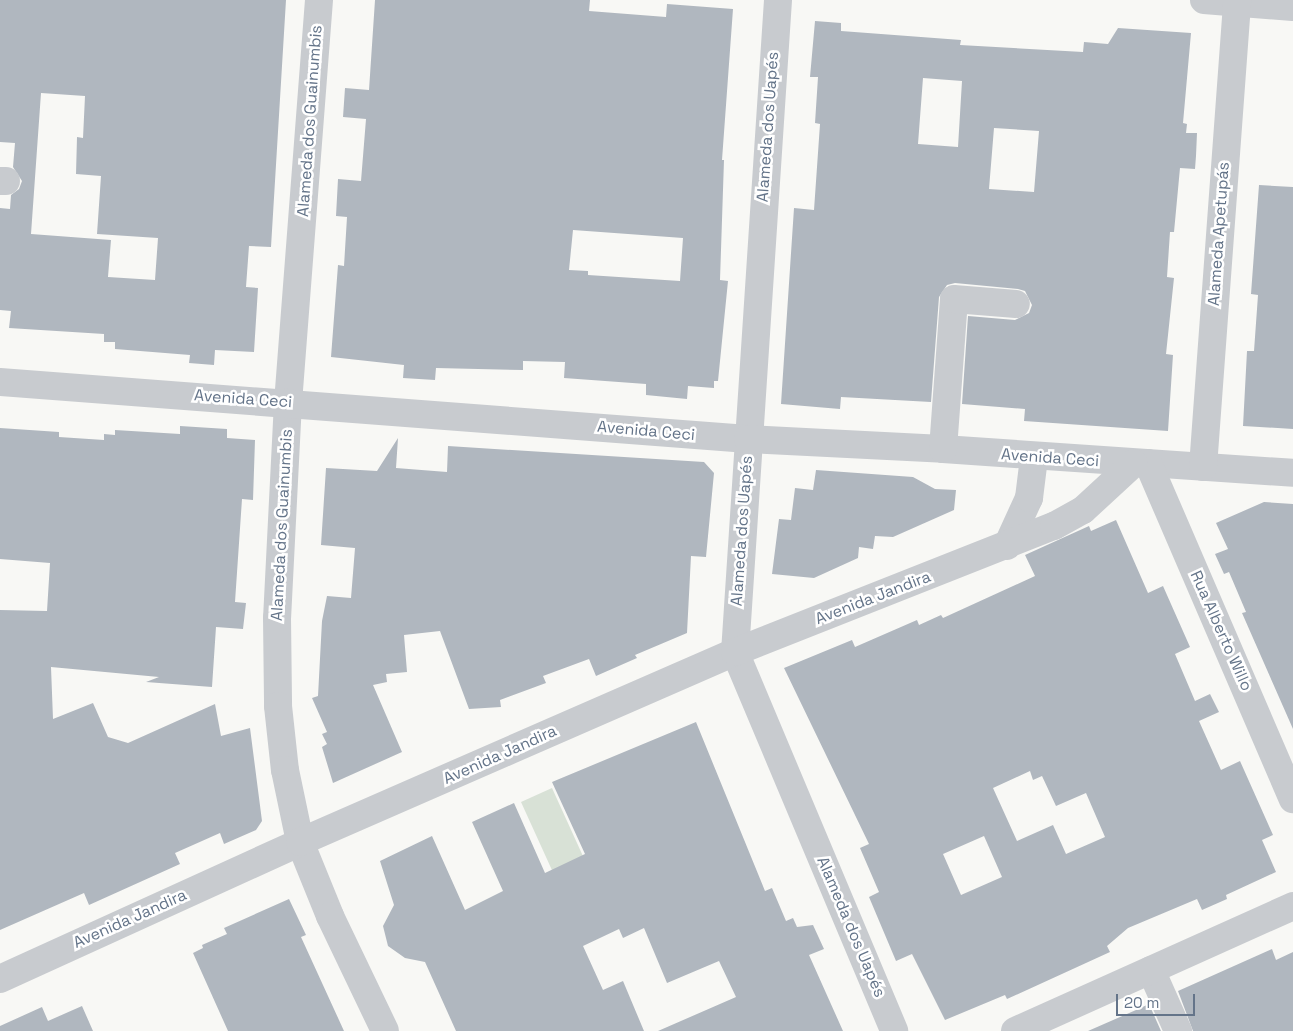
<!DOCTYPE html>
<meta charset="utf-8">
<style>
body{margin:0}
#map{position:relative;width:1293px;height:1031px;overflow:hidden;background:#f8f8f5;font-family:"Space Grotesk",sans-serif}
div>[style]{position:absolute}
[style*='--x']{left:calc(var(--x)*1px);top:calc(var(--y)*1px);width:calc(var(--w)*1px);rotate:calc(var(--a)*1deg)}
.green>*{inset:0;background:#d8e1d6}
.building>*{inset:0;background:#b0b7bf}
.minor>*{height:28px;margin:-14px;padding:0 14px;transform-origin:14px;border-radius:14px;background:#c8cbcf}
span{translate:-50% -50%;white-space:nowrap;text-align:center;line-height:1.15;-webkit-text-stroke:5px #fff;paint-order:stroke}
.street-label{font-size:16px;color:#647489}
.scale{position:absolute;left:1116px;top:994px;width:79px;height:22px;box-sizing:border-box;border:2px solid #647489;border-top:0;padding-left:6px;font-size:15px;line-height:18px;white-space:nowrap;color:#647489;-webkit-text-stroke:4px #fff;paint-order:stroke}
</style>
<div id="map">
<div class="green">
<div style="clip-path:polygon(552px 788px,587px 865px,556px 879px,521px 802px)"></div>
</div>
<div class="building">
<div style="clip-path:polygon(evenodd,0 0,286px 0,271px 247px,249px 246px,246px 287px,258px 288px,254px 352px,215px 350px,214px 365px,189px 363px,190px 355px,115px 349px,115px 342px,104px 342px,104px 334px,9px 328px,11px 311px,0 310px,0 208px,10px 209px,11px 195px,19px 189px,22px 181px,13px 167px,15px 143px,0 142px,0 0,41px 93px,85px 96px,83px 138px,77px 137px,76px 174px,101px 176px,97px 234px,158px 238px,155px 280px,108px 277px,111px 240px,31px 234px,41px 93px)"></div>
<div style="clip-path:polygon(evenodd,375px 0,590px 0,589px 11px,666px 17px,667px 4px,733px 9px,722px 160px,724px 160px,720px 280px,728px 281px,718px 381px,714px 381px,714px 388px,688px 386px,687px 399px,646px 395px,646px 384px,564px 378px,565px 362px,523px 361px,523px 370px,436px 368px,435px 380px,403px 378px,404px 365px,331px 357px,338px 265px,344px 266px,347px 217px,336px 216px,338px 179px,361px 181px,366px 119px,343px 117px,345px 88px,369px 90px,375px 0,573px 230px,683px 238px,680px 281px,588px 275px,588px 271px,569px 270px,573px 230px)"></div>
<div style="clip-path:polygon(evenodd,815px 21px,841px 23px,841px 31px,961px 40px,960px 45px,1083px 52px,1084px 42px,1108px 44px,1118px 28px,1191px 33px,1183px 123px,1187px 124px,1186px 133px,1197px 133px,1196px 156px,1195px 169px,1180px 168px,1174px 232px,1170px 232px,1167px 277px,1174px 278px,1166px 354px,1173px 355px,1168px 431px,1024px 421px,1025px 409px,962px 404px,968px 316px,1015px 320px,1029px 313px,1032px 305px,1025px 291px,1018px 289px,955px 283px,947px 285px,939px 297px,931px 402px,841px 397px,840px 409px,781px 404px,794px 208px,814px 210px,820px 124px,815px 123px,818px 77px,810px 77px,815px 21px,923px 78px,962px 81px,958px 147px,918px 144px,923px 78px,815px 21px,994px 128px,1039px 131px,1034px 192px,989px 189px,994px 128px)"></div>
<div style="clip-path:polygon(1259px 185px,1293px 187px,1293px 429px,1243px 426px,1247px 351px,1254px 351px,1258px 295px,1251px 294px)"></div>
<div style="clip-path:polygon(180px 426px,227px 429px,227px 438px,255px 440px,253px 500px,242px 499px,235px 602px,246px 603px,243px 629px,216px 627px,212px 687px,146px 682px,159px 677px,51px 667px,53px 719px,93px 703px,108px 737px,128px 743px,215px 704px,221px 736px,250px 728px,262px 821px,256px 830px,224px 844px,220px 833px,175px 853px,180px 864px,89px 905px,84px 893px,0 930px,0 610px,47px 611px,50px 563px,0 559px,0 428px,59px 432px,59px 437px,104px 440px,104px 434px,115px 435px,115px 430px,180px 434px)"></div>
<div style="clip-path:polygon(398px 438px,396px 468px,447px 472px,448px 446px,704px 462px,714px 473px,706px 557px,691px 556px,687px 633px,635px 655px,637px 658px,596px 676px,589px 659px,543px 676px,546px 683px,500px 700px,501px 707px,469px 709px,440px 631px,404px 635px,407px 672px,386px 674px,387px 682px,373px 685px,402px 752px,333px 783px,322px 747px,327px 744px,322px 734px,327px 732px,312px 698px,318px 696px,322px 621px,327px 596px,351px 598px,355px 548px,321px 545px,326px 468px,377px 471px)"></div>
<div style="clip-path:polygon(816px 470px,913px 477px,935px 489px,956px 490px,954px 510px,893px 537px,875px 536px,873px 549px,859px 547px,858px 558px,814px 578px,772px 574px,779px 519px,791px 520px,795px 488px,813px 490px)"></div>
<div style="clip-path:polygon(1264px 502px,1293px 504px,1293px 729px,1242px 613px,1246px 612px,1229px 572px,1224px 574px,1215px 554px,1228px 549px,1216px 523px)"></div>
<div style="clip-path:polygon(evenodd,1116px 520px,1148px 593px,1163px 586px,1190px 647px,1175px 654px,1195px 701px,1210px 694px,1219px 712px,1199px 721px,1221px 770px,1240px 761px,1273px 835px,1262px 840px,1276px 872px,1226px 895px,1227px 899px,1202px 910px,1197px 899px,1128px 928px,1107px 946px,1110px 952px,1007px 999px,1005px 995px,945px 1020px,912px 954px,896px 961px,869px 897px,879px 892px,860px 848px,869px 844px,784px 668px,852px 640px,855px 647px,917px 620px,919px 625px,941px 615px,943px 618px,1035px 576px,1025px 555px,1089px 526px,1091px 531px,1116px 520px,1030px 771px,1033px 780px,1042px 776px,1056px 806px,1086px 793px,1105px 837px,1066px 854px,1053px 825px,1017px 841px,993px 788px,1030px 771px,1116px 520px,984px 836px,1002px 877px,961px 895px,943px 854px,984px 836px)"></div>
<div style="clip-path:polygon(696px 722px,765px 891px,772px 888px,786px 921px,793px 918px,797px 927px,813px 925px,824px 949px,809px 955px,843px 1031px,658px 1031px,736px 997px,719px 961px,667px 983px,644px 928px,623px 938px,619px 929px,583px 946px,603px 990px,623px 981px,644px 1031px,456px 1031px,425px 962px,405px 958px,388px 946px,383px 926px,394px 905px,380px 861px,432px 836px,465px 910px,503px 891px,472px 822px,514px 803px,545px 873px,585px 854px,552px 782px)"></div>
<div style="clip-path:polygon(289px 899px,306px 935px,301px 937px,344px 1031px,228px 1031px,193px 953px,203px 948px,202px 945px,227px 934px,224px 928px)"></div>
<div style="clip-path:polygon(1272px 949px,1276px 960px,1293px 952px,1293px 1031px,1193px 1031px,1178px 991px)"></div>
<div style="clip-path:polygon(1149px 1004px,1161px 1031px,1088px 1031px,1136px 1010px)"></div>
<div style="clip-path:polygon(82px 1006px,93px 1031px,0 1031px,0 1026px,42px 1007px,48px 1021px)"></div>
</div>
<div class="minor">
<div style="--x:319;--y:0;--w:403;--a:94.4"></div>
<div style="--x:288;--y:402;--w:216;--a:92.9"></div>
<div style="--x:277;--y:618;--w:88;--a:89.3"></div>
<div style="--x:278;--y:706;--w:64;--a:83.8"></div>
<div style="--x:285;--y:770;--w:74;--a:78.2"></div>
<div style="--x:300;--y:842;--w:80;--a:67.9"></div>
<div style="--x:330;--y:916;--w:127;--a:64.4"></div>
<div style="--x:778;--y:0;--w:653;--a:93.77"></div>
<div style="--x:735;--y:652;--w:411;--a:67.2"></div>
<div style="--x:1204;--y:0;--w:89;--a:4.5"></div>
<div style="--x:0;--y:181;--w:6;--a:0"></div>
<div style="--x:0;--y:382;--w:750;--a:4.36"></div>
<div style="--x:748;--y:439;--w:195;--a:2.9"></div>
<div style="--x:943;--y:449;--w:351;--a:3.9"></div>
<div style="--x:943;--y:449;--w:150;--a:-85.8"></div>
<div style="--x:954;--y:299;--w:62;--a:4.6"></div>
<div style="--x:1148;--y:463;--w:366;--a:66.7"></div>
<div style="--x:1203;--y:467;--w:468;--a:-85.8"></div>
<div style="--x:1007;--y:546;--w:53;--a:-65.4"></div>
<div style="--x:1029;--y:498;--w:40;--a:-82.9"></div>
<div style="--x:1151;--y:970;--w:67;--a:66.1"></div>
<div style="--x:0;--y:979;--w:330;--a:-24.5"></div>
<div style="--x:300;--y:842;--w:475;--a:-23.6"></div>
<div style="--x:735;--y:652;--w:343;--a:-21.6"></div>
<div style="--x:1054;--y:526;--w:33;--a:-29"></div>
<div style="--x:1083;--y:510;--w:69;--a:-42.7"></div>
<div style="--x:1015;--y:1031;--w:305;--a:-24.2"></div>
</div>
<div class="street-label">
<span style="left:310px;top:121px;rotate:-86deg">Alameda dos Guainumbis</span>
<span style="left:768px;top:127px;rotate:-86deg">Alameda dos Uapés</span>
<span style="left:1219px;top:234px;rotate:-86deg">Alameda Apetupás</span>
<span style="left:243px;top:399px;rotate:4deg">Avenida Ceci</span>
<span style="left:646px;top:431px;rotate:5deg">Avenida Ceci</span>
<span style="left:1050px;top:458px;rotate:4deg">Avenida Ceci</span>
<span style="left:282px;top:525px;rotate:-87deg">Alameda dos Guainumbis</span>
<span style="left:742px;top:531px;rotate:-86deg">Alameda dos Uapés</span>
<span style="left:873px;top:598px;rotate:-21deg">Avenida Jandira</span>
<span style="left:1221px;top:631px;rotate:66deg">Rua Alberto Willo</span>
<span style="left:500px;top:755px;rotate:-24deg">Avenida Jandira</span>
<span style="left:130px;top:919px;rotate:-24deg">Avenida Jandira</span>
<span style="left:851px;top:927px;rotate:67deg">Alameda dos Uapés</span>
</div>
<div class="scale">20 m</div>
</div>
